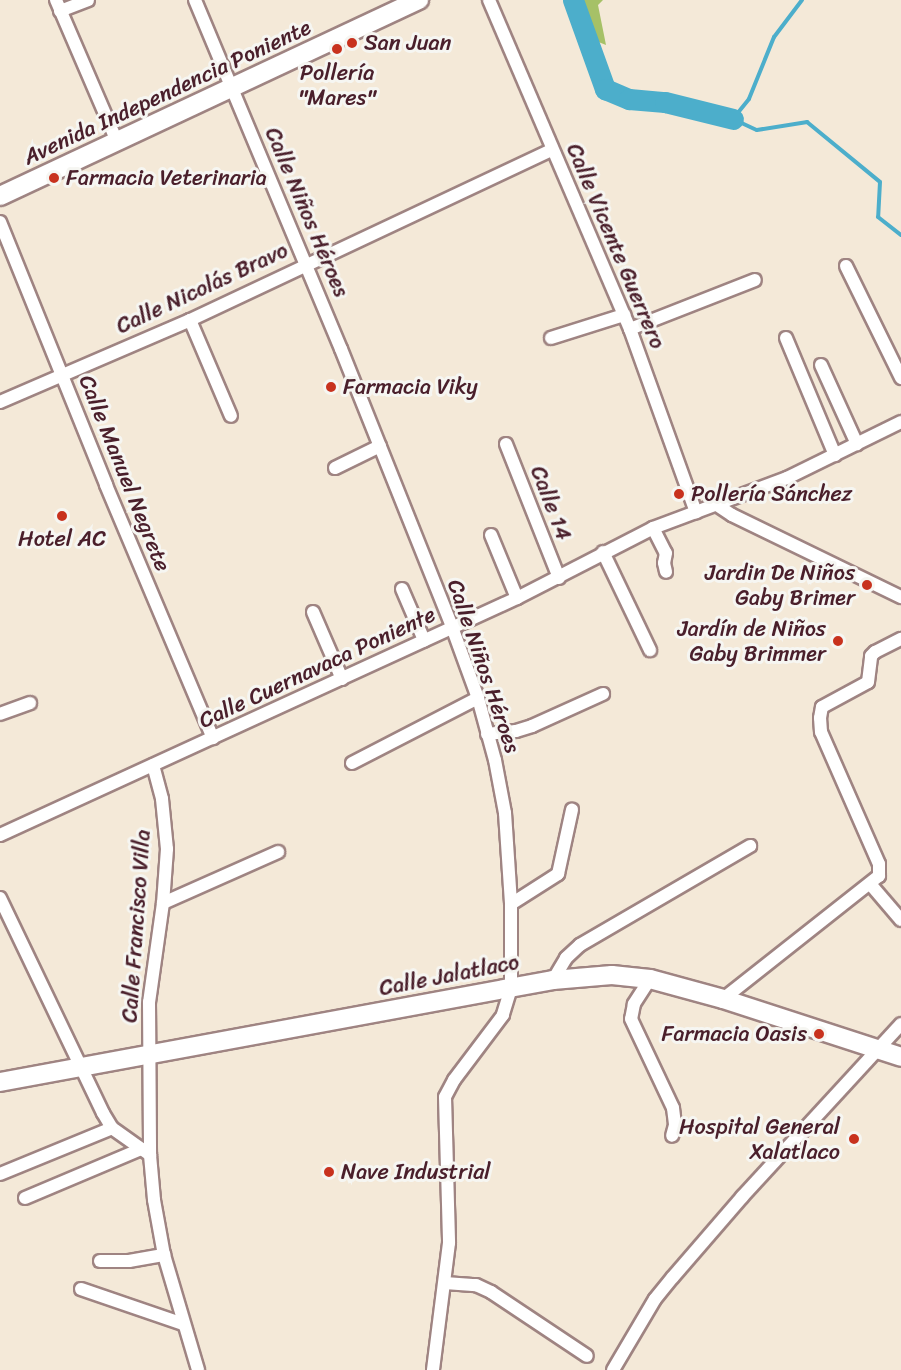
<!DOCTYPE html>
<meta charset="utf-8">
<style>
body{margin:0}
#map{position:relative;width:901px;height:1370px;overflow:hidden;background:#f4e9d8;font-family:Sriracha,sans-serif}
div>[style]{position:absolute}
[style*='--x']{left:calc(var(--x)*1px);top:calc(var(--y)*1px);width:calc(var(--w)*1px);rotate:calc(var(--a)*1deg)}
.green>*{inset:0;background:#a6c167}
.stream>*{height:4px;margin:-2px;padding:0 2px;transform-origin:2px;border-radius:2px;background:#4caecb}
.river>*{height:21px;margin:-10.5px;padding:0 10.5px;transform-origin:10.5px;border-radius:10.5px;background:#4caecb}
.roads{filter:drop-shadow(2px 0 #9f8482) drop-shadow(-2px 0 #9f8482) drop-shadow(0 2px #9f8482) drop-shadow(0 -2px #9f8482)}
.minor>*{height:12px;margin:-6px;padding:0 6px;transform-origin:6px;border-radius:6px;background:#fff}
.secondary>*{height:18px;margin:-9px;padding:0 9px;transform-origin:9px;border-radius:9px;background:#fff}
.dots>*{width:16px;height:16px;translate:-50% -50%;box-sizing:border-box;border:3px solid #f6f6f2;border-radius:50%}
span{translate:-50% -50%;white-space:nowrap;text-align:center;line-height:1.15;-webkit-text-stroke:6px #f6f6f2;paint-order:stroke}
.poi-label{font-size:22px;color:#4a1f2b}
.left{translate:0 -50%;text-align:left}
.right{translate:-100% -50%;text-align:right}
.street-label{font-size:22px;color:#4a1f2b}
</style>
<div id="map">
<div class="green">
<div style="clip-path:polygon(575px 0,603px 0,598px 5px,606px 45px,591px 39px,588px 25px)"></div>
</div>
<div class="stream">
<div style="--x:802;--y:0;--w:46;--a:127.1"></div>
<div style="--x:774;--y:37;--w:67;--a:112"></div>
<div style="--x:749;--y:99;--w:26;--a:129"></div>
<div style="--x:733;--y:119;--w:26;--a:25"></div>
<div style="--x:757;--y:130;--w:51;--a:-9.1"></div>
<div style="--x:807;--y:122;--w:94;--a:39.4"></div>
<div style="--x:880;--y:182;--w:35;--a:93"></div>
<div style="--x:878;--y:217;--w:29;--a:38"></div>
</div>
<div class="river">
<div style="--x:573;--y:0;--w:95;--a:70.2"></div>
<div style="--x:605;--y:89;--w:26;--a:23"></div>
<div style="--x:629;--y:99;--w:36;--a:5"></div>
<div style="--x:665;--y:102;--w:70;--a:14"></div>
</div>
<div class="roads">
<div class="minor">
<div style="--x:56;--y:0;--w:151;--a:66.7"></div>
<div style="--x:195;--y:0;--w:378;--a:67.3"></div>
<div style="--x:341;--y:349;--w:299;--a:68.2"></div>
<div style="--x:452;--y:627;--w:76;--a:69.9"></div>
<div style="--x:478;--y:698;--w:64;--a:74.7"></div>
<div style="--x:495;--y:760;--w:54;--a:79.3"></div>
<div style="--x:505;--y:813;--w:91;--a:86.2"></div>
<div style="--x:511;--y:904;--w:84;--a:90"></div>
<div style="--x:511;--y:988;--w:28;--a:107"></div>
<div style="--x:503;--y:1015;--w:81;--a:127"></div>
<div style="--x:454;--y:1080;--w:19;--a:118"></div>
<div style="--x:445;--y:1097;--w:146;--a:88.4"></div>
<div style="--x:449;--y:1243;--w:128;--a:97.2"></div>
<div style="--x:489;--y:0;--w:358;--a:66.8"></div>
<div style="--x:630;--y:329;--w:195;--a:70.2"></div>
<div style="--x:60;--y:11;--w:30;--a:-21"></div>
<div style="--x:0;--y:222;--w:284;--a:68"></div>
<div style="--x:106;--y:485;--w:275;--a:67.1"></div>
<div style="--x:846;--y:266;--w:125;--a:63.8"></div>
<div style="--x:190;--y:320;--w:104;--a:66.9"></div>
<div style="--x:630;--y:329;--w:134;--a:-21.4"></div>
<div style="--x:551;--y:338;--w:77;--a:-17.5"></div>
<div style="--x:786;--y:338;--w:127;--a:67.3"></div>
<div style="--x:821;--y:365;--w:87;--a:65.5"></div>
<div style="--x:0;--y:402;--w:207;--a:-23.3"></div>
<div style="--x:190;--y:320;--w:399;--a:-25.2"></div>
<div style="--x:506;--y:444;--w:144;--a:68.4"></div>
<div style="--x:335;--y:468;--w:50;--a:-26.1"></div>
<div style="--x:717;--y:505;--w:18;--a:34"></div>
<div style="--x:732;--y:515;--w:188;--a:25.9"></div>
<div style="--x:653;--y:528;--w:28;--a:63"></div>
<div style="--x:666;--y:553;--w:10;--a:101"></div>
<div style="--x:664;--y:563;--w:9;--a:77"></div>
<div style="--x:491;--y:535;--w:68;--a:67.6"></div>
<div style="--x:603;--y:552;--w:109;--a:64.4"></div>
<div style="--x:402;--y:589;--w:56;--a:66.7"></div>
<div style="--x:313;--y:612;--w:73;--a:66.6"></div>
<div style="--x:0;--y:714;--w:32;--a:-20"></div>
<div style="--x:487;--y:734;--w:29;--a:-6"></div>
<div style="--x:516;--y:731;--w:17;--a:-17"></div>
<div style="--x:532;--y:726;--w:78;--a:-24.3"></div>
<div style="--x:352;--y:763;--w:142;--a:-27.3"></div>
<div style="--x:153;--y:765;--w:35;--a:75"></div>
<div style="--x:162;--y:799;--w:50;--a:84.3"></div>
<div style="--x:167;--y:849;--w:54;--a:94.2"></div>
<div style="--x:163;--y:903;--w:100;--a:98"></div>
<div style="--x:149;--y:1002;--w:153;--a:89.6"></div>
<div style="--x:150;--y:1155;--w:45;--a:84.9"></div>
<div style="--x:154;--y:1200;--w:56;--a:79.7"></div>
<div style="--x:164;--y:1255;--w:120;--a:73.5"></div>
<div style="--x:0;--y:835;--w:569;--a:-24.63"></div>
<div style="--x:517;--y:598;--w:153;--a:-27.2"></div>
<div style="--x:653;--y:528;--w:143;--a:-20.5"></div>
<div style="--x:787;--y:478;--w:127;--a:-26.2"></div>
<div style="--x:871;--y:885;--w:46;--a:49.4"></div>
<div style="--x:0;--y:898;--w:238;--a:64.4"></div>
<div style="--x:103;--y:1113;--w:17;--a:59"></div>
<div style="--x:112;--y:1128;--w:47;--a:35.4"></div>
<div style="--x:163;--y:903;--w:126;--a:-23.9"></div>
<div style="--x:511;--y:904;--w:56;--a:-32.6"></div>
<div style="--x:558;--y:874;--w:66;--a:-77.7"></div>
<div style="--x:650;--y:979;--w:30;--a:123"></div>
<div style="--x:634;--y:1004;--w:15;--a:101"></div>
<div style="--x:631;--y:1019;--w:98;--a:64.7"></div>
<div style="--x:673;--y:1108;--w:17;--a:83"></div>
<div style="--x:675;--y:1125;--w:11;--a:105"></div>
<div style="--x:553;--y:980;--w:26;--a:-59"></div>
<div style="--x:566;--y:958;--w:19;--a:-43"></div>
<div style="--x:580;--y:945;--w:197;--a:-30.2"></div>
<div style="--x:723;--y:999;--w:199;--a:-38.3"></div>
<div style="--x:879;--y:876;--w:12;--a:-90"></div>
<div style="--x:879;--y:864;--w:144;--a:-113.7"></div>
<div style="--x:821;--y:732;--w:14;--a:-94"></div>
<div style="--x:820;--y:718;--w:11;--a:-80"></div>
<div style="--x:822;--y:707;--w:52;--a:-28.5"></div>
<div style="--x:868;--y:682;--w:26;--a:-83"></div>
<div style="--x:871;--y:656;--w:6;--a:-45"></div>
<div style="--x:875;--y:652;--w:29;--a:-27"></div>
<div style="--x:0;--y:1174;--w:121;--a:-22.3"></div>
<div style="--x:25;--y:1198;--w:126;--a:-22.9"></div>
<div style="--x:100;--y:1261;--w:29;--a:0"></div>
<div style="--x:129;--y:1261;--w:36;--a:-10"></div>
<div style="--x:445;--y:1283;--w:31;--a:4"></div>
<div style="--x:476;--y:1285;--w:17;--a:25"></div>
<div style="--x:491;--y:1292;--w:115;--a:33.7"></div>
<div style="--x:81;--y:1289;--w:108;--a:18.9"></div>
<div style="--x:613;--y:1370;--w:82;--a:-59.4"></div>
<div style="--x:655;--y:1299;--w:28;--a:-51"></div>
<div style="--x:673;--y:1277;--w:106;--a:-49.2"></div>
<div style="--x:742;--y:1197;--w:235;--a:-47.4"></div>
</div>
<div class="secondary">
<div style="--x:0;--y:196;--w:463;--a:-25.1"></div>
<div style="--x:0;--y:1082;--w:562;--a:-10.45"></div>
<div style="--x:553;--y:980;--w:59;--a:-4.8"></div>
<div style="--x:612;--y:975;--w:38;--a:6"></div>
<div style="--x:650;--y:979;--w:76;--a:15.3"></div>
<div style="--x:723;--y:999;--w:187;--a:18"></div>
</div>
</div>
<div class="dots">
<div style="left:352px;top:43px;background:#c8321e"></div>
<div style="left:337px;top:49px;background:#c8321e"></div>
<div style="left:54px;top:178px;background:#c8321e"></div>
<div style="left:331px;top:387px;background:#c8321e"></div>
<div style="left:679px;top:494px;background:#c8321e"></div>
<div style="left:62px;top:516px;background:#c8321e"></div>
<div style="left:867px;top:585px;background:#c8321e"></div>
<div style="left:838px;top:641px;background:#c8321e"></div>
<div style="left:819px;top:1034px;background:#c8321e"></div>
<div style="left:854px;top:1139px;background:#c8321e"></div>
<div style="left:329px;top:1172px;background:#c8321e"></div>
</div>
<div class="poi-label">
<span class="left" style="left:364px;top:43px">San Juan</span>
<span style="left:337px;top:85px">Pollería<br>"Mares"</span>
<span class="left" style="left:66px;top:178px">Farmacia Veterinaria</span>
<span class="left" style="left:343px;top:387px">Farmacia Viky</span>
<span class="left" style="left:691px;top:494px">Pollería Sánchez</span>
<span style="left:62px;top:539px">Hotel AC</span>
<span class="right" style="left:855px;top:585px">Jardin De Niños<br>Gaby Brimer</span>
<span class="right" style="left:826px;top:641px">Jardín de Niños<br>Gaby Brimmer</span>
<span class="right" style="left:807px;top:1034px">Farmacia Oasis</span>
<span class="right" style="left:840px;top:1139px">Hospital General<br>Xalatlaco</span>
<span class="left" style="left:341px;top:1172px">Nave Industrial</span>
</div>
<div class="street-label">
<span style="left:167px;top:92px;rotate:-25deg">Avenida Independencia Poniente</span>
<span style="left:307px;top:212px;rotate:67deg">Calle Niños Héroes</span>
<span style="left:616px;top:246px;rotate:67deg">Calle Vicente Guerrero</span>
<span style="left:202px;top:288px;rotate:-25deg">Calle Nicolás Bravo</span>
<span style="left:125px;top:473px;rotate:68deg">Calle Manuel Negrete</span>
<span style="left:551px;top:503px;rotate:69deg">Calle 14</span>
<span style="left:484px;top:666px;rotate:71deg">Calle Niños Héroes</span>
<span style="left:317px;top:667px;rotate:-25deg">Calle Cuernavaca Poniente</span>
<span style="left:136px;top:926px;rotate:-86deg">Calle Francisco Villa</span>
<span style="left:449px;top:975px;rotate:-11deg">Calle Jalatlaco</span>
</div>
</div>
